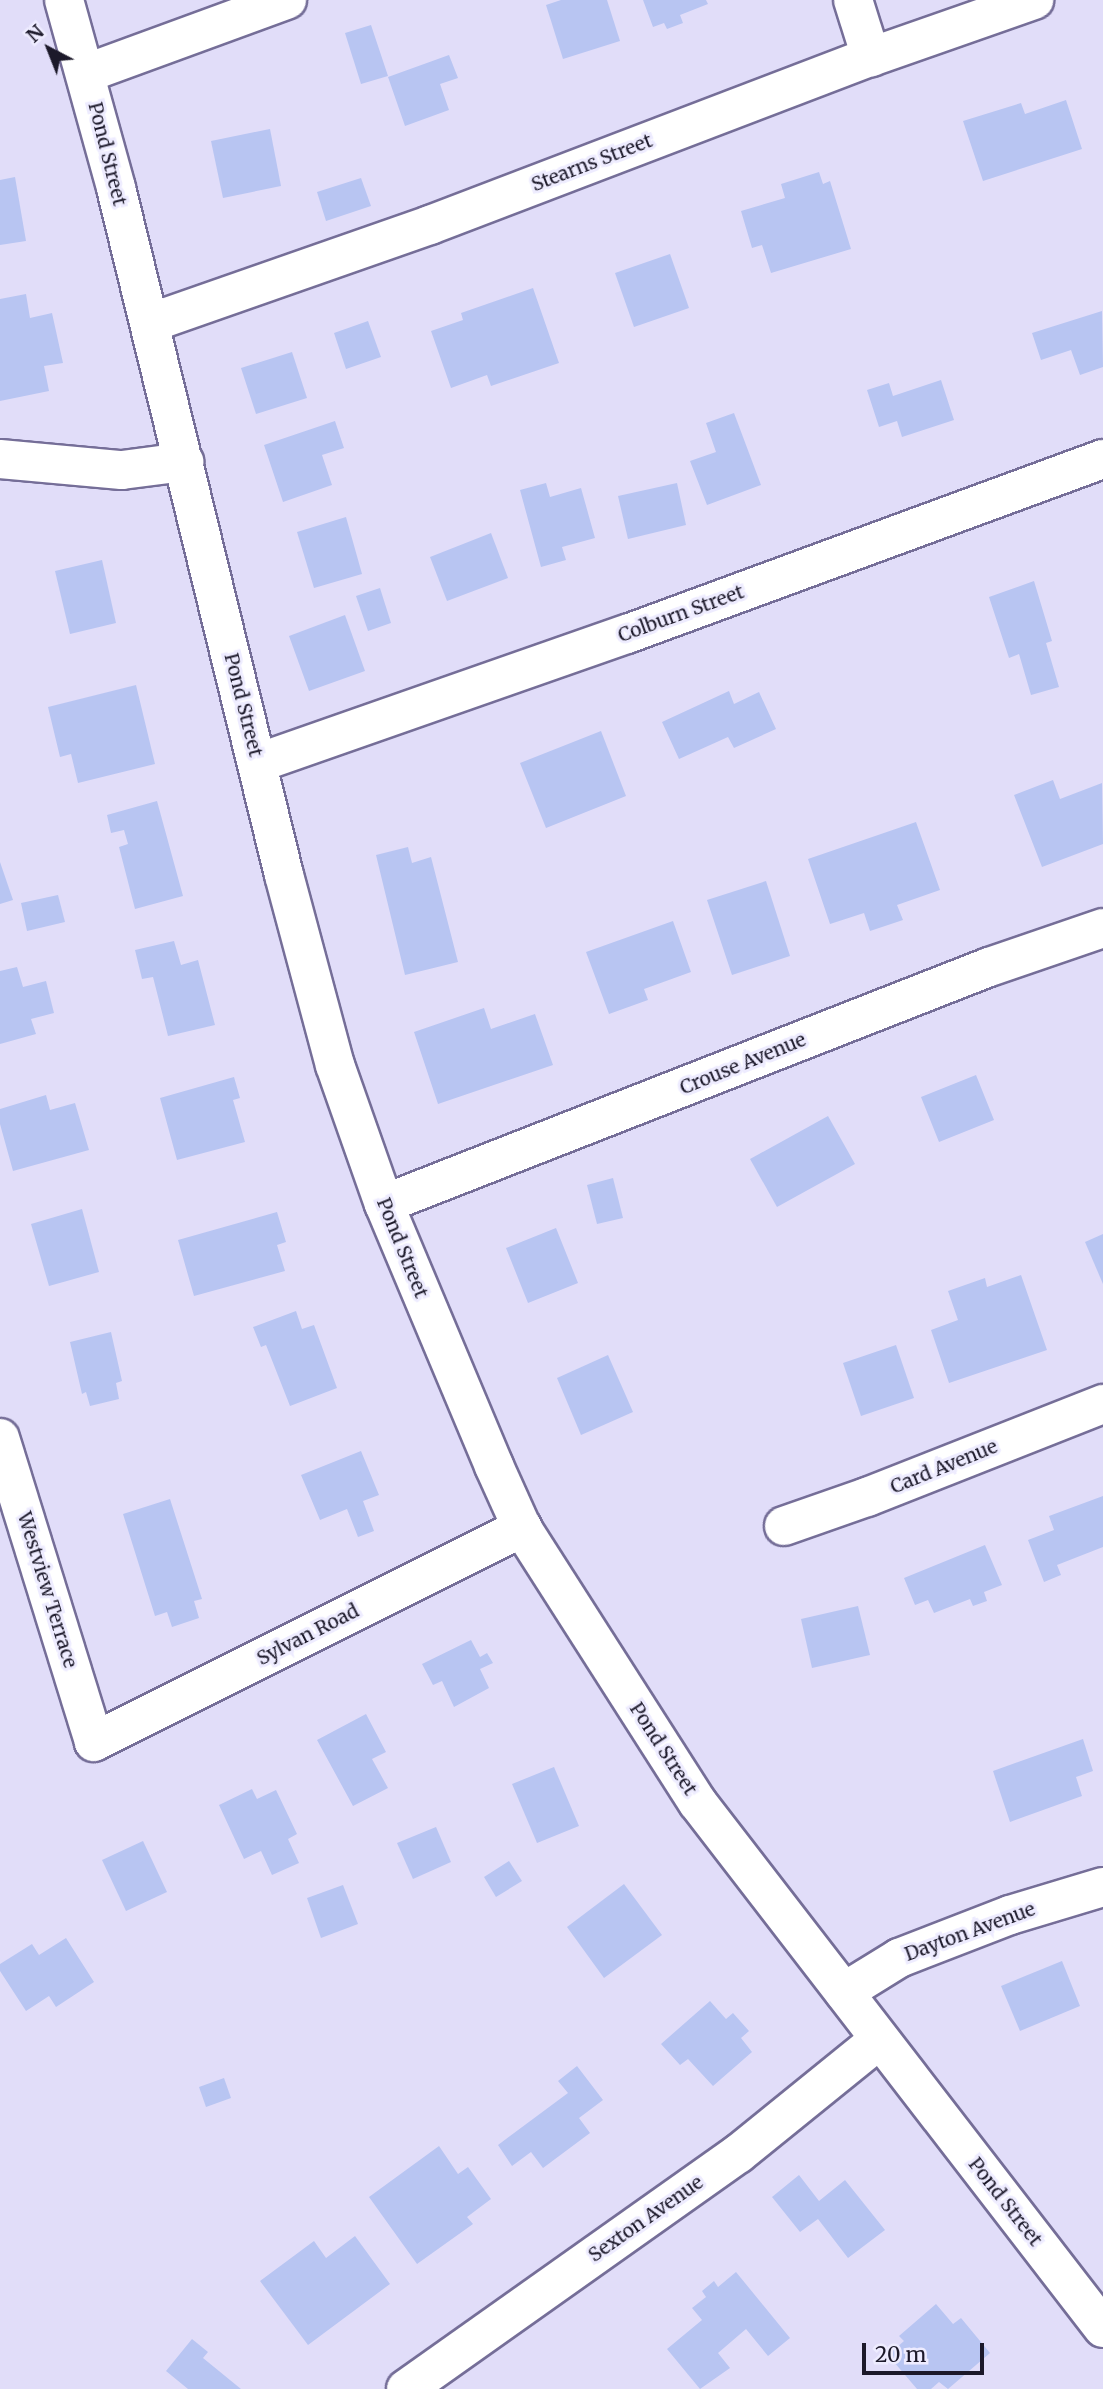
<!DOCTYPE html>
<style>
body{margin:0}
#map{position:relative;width:1103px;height:2389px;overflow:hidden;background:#e1ddf9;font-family:Merriweather,serif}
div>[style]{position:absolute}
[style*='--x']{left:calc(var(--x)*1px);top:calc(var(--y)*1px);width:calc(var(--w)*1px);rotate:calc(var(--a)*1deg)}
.building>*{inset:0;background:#b8c5f2}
.roads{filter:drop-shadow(2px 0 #756e98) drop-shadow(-2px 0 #756e98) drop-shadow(0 2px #756e98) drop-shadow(0 -2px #756e98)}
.minor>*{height:38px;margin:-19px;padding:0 19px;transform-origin:19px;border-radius:19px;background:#fff}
span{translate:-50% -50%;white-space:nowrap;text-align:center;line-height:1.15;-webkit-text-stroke:6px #eeecff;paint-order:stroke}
.street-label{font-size:19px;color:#1c192a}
.north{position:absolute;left:14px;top:14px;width:70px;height:70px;-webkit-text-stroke:5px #eeecff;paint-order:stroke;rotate:318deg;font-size:19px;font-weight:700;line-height:28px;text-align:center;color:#1c192a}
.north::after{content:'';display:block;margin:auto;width:24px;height:32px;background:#1c192a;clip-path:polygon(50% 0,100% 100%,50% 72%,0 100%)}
.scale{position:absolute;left:862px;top:2343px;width:122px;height:32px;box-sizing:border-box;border:4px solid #1c192a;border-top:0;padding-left:9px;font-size:21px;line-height:24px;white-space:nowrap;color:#1c192a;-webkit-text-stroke:5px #eeecff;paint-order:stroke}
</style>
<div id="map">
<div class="building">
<div style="clip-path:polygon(561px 0,607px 0,620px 41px,563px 59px,546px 5px)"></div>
<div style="clip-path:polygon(643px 0,706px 0,708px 4px,680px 15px,683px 23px,667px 29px,664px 23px,653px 27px)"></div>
<div style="clip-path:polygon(371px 25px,388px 76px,361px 84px,345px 33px)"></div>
<div style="clip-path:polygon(449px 55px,458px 78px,440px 84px,449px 110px,405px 126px,388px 77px)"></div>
<div style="clip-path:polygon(1066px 100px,1082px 149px,983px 181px,963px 121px,1021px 103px,1025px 114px)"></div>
<div style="clip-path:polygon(270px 129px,281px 186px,223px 198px,211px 141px)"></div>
<div style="clip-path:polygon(819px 172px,823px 184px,830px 181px,851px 249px,771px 273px,762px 245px,752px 248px,741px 211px,785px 198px,781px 184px)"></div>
<div style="clip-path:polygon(15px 177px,26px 241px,0 245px,0 180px)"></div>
<div style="clip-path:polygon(361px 178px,371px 206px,326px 221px,317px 192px)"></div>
<div style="clip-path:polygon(670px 254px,689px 308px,634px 327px,615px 273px)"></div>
<div style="clip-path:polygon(533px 288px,559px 363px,491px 386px,487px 375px,451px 388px,431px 331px,463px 320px,461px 313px)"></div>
<div style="clip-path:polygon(26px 294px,30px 318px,52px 313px,63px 363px,44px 366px,49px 391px,0 401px,0 299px)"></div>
<div style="clip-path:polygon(1102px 311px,1103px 367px,1080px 375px,1071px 350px,1041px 360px,1032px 333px)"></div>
<div style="clip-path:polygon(368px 321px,381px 357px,346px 369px,334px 333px)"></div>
<div style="clip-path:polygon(292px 352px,307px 398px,256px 414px,241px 368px)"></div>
<div style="clip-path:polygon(941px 380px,954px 420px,902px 437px,897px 421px,879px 427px,867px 390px,889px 383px,893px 396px)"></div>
<div style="clip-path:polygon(734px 413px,761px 485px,707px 505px,690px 461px,716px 452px,706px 423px)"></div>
<div style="clip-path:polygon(335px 421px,344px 448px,322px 455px,332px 485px,283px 502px,264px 445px)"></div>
<div style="clip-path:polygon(546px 483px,550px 497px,581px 488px,595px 538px,562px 547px,566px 560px,541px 567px,520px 490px)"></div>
<div style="clip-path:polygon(677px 483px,686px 525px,628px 539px,618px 496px)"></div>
<div style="clip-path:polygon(346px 517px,362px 574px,314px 588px,297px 532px)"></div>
<div style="clip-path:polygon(491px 533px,508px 578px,447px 601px,430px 557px)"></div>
<div style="clip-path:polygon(102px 560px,116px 623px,70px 634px,55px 571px)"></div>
<div style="clip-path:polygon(1034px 581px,1052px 641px,1046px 643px,1059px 687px,1031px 695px,1019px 654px,1009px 658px,989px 597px)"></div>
<div style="clip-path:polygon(380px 588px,391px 623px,368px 631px,356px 596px)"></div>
<div style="clip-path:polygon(345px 615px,365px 671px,309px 691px,289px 636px)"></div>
<div style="clip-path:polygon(136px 685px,155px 764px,78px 783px,71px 754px,60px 757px,48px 707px)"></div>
<div style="clip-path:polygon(729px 691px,734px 704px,759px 692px,776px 729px,734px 748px,728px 737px,679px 759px,662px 722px)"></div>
<div style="clip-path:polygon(601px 731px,626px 796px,546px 828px,520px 763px)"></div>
<div style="clip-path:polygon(1053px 780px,1060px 799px,1102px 783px,1103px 844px,1042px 867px,1014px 795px)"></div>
<div style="clip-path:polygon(157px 801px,183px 896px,135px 909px,119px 847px,128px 844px,124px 830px,111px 833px,107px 815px)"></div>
<div style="clip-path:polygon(916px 822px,940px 890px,897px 905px,903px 920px,870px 931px,864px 913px,830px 924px,808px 859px)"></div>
<div style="clip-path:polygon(408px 847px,412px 863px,431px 857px,458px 962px,405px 975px,376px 855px)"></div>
<div style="clip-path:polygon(0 862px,13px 900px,0 904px)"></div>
<div style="clip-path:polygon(766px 881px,790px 956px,732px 975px,707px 900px)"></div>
<div style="clip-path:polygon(58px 895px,65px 922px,27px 931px,21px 903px)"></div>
<div style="clip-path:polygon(673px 921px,691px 972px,644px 989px,648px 1000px,609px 1014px,586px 952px)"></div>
<div style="clip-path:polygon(174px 941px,181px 965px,198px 960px,215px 1025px,168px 1036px,153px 977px,142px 979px,135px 950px)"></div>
<div style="clip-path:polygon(17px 967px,23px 987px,46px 981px,54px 1013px,31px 1019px,36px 1034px,0 1044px,0 971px)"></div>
<div style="clip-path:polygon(484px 1008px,491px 1029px,535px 1014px,553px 1065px,438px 1104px,414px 1032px)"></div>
<div style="clip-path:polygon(976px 1075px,994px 1120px,939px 1142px,921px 1097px)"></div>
<div style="clip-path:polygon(234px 1077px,240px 1098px,233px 1100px,245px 1142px,177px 1160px,160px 1098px)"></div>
<div style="clip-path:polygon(46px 1095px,50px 1110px,75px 1103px,89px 1150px,13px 1171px,0 1124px,0 1109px)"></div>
<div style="clip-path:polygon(828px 1116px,855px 1164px,777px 1207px,750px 1159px)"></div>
<div style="clip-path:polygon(613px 1178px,623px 1218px,597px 1224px,587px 1185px)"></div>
<div style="clip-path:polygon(82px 1209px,99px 1272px,49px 1286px,31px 1224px)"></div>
<div style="clip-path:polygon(277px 1212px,286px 1242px,277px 1245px,285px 1271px,194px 1296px,178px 1240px)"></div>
<div style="clip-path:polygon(556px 1228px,578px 1283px,528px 1303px,506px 1248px)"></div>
<div style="clip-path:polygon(1103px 1234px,1103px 1284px,1085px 1242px)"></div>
<div style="clip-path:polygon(1021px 1275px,1047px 1350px,949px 1383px,931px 1330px,958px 1320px,948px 1291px,985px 1278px,987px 1287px)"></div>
<div style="clip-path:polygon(296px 1311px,302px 1329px,314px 1325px,337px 1388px,290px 1406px,266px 1345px,261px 1347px,253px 1327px)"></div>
<div style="clip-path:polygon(111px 1332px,122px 1381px,116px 1383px,119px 1399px,90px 1406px,86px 1392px,82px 1394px,70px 1342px)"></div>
<div style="clip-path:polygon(896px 1345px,914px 1398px,861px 1416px,843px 1363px)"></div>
<div style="clip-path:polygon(608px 1355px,633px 1412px,581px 1435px,557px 1378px)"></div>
<div style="clip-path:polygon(361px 1451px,379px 1495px,363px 1501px,374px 1531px,358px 1537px,347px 1509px,320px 1520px,301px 1475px)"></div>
<div style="clip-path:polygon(1103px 1496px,1103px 1547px,1057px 1565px,1061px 1575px,1044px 1582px,1028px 1540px,1054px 1530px,1049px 1516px)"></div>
<div style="clip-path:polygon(170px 1499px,202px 1599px,194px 1601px,199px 1618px,172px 1627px,167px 1612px,155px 1616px,123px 1514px)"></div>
<div style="clip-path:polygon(985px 1545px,1002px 1585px,984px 1592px,987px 1601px,973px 1606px,970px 1599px,934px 1613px,928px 1600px,915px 1605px,904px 1578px)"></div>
<div style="clip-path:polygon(858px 1606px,870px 1655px,812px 1668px,801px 1619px)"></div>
<div style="clip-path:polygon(471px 1640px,480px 1657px,487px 1653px,493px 1663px,480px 1669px,489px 1688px,454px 1707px,442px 1681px,433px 1685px,422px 1664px)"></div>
<div style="clip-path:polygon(366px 1714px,386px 1752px,372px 1759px,388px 1788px,353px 1806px,317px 1740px)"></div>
<div style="clip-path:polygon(1083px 1739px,1093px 1771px,1076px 1777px,1082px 1796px,1010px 1822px,993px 1771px)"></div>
<div style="clip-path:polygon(554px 1767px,579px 1826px,537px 1843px,512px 1784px)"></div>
<div style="clip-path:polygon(252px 1789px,257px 1799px,276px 1790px,297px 1834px,288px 1839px,299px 1863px,272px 1875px,261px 1851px,244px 1859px,219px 1805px)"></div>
<div style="clip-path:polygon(436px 1827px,451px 1862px,413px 1879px,397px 1843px)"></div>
<div style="clip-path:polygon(143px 1841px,167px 1892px,126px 1911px,102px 1860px)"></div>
<div style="clip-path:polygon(509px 1861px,522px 1881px,496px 1897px,484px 1877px)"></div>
<div style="clip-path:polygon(624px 1884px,662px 1935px,604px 1978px,567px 1927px)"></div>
<div style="clip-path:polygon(343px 1885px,358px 1924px,321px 1938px,307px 1898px)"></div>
<div style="clip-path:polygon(66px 1938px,94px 1982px,56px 2007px,49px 1996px,26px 2011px,0 1971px,0 1964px,32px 1944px,39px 1955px)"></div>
<div style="clip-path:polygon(1062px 1961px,1080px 2006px,1020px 2031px,1001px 1986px)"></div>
<div style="clip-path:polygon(710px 2001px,726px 2019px,733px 2013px,749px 2031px,741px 2038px,752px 2052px,713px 2086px,688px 2059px,680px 2065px,661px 2044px)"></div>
<div style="clip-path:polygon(577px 2066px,603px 2100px,579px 2118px,590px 2133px,543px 2168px,531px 2152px,512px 2166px,498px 2145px,568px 2093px,558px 2081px)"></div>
<div style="clip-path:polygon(224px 2078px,231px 2098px,206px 2107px,199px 2087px)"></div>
<div style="clip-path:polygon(439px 2146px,458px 2174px,468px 2167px,491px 2199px,467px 2217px,473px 2224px,417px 2264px,369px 2197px)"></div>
<div style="clip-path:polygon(799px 2175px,819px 2201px,845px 2180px,885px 2230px,848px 2258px,818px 2219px,800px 2232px,772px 2197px)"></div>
<div style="clip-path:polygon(355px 2236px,390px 2284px,308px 2345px,260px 2281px,314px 2241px,326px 2258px)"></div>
<div style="clip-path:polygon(736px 2272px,790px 2338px,768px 2356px,746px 2329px,718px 2353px,730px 2368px,700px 2389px,667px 2349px,702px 2320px,692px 2308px,706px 2297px,702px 2291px,714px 2281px,718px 2287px)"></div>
<div style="clip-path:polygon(936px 2304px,953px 2324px,961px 2318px,990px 2353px,948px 2389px,939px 2382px,931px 2389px,917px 2389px,888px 2355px,904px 2341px,899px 2336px)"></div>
<div style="clip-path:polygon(192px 2339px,208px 2352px,203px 2358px,241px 2389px,188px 2389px,166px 2371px)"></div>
</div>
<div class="roads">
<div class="minor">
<div style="--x:64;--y:0;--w:195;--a:74.5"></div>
<div style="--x:116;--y:188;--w:707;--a:76.26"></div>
<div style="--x:284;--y:875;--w:197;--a:75"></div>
<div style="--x:335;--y:1065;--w:147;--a:70.6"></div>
<div style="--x:384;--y:1204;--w:284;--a:67.2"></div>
<div style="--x:494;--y:1466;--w:68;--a:65.7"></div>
<div style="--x:522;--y:1528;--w:326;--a:57.4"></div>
<div style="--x:698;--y:1803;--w:663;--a:52.35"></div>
<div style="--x:853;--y:0;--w:60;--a:72.5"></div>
<div style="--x:87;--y:73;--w:213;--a:-20.1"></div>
<div style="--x:150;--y:323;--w:297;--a:-19.3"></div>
<div style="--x:430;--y:225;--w:472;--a:-20.9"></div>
<div style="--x:871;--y:57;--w:173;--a:-19.3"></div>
<div style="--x:0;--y:459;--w:122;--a:5.2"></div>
<div style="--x:122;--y:470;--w:63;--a:-7.4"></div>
<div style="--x:258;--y:763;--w:391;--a:-19.3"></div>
<div style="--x:627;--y:634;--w:507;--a:-20.19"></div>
<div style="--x:384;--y:1204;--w:650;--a:-21.39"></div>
<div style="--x:989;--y:967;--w:120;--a:-18.9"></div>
<div style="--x:0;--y:1438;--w:318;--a:72.8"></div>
<div style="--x:94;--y:1742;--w:479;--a:-26.6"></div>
<div style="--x:784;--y:1526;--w:88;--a:-19.3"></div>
<div style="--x:867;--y:1497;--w:254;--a:-21.5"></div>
<div style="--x:844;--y:1992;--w:65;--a:-31.7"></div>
<div style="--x:899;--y:1958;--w:119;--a:-21.2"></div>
<div style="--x:1010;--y:1915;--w:97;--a:-16.8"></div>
<div style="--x:406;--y:2389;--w:407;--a:-35.3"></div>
<div style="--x:738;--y:2154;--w:181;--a:-39"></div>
</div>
</div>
<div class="street-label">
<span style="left:107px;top:154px;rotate:76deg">Pond Street</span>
<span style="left:592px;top:163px;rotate:-21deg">Stearns Street</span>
<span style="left:681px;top:614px;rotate:-20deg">Colburn Street</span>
<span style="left:243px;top:705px;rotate:76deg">Pond Street</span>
<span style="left:743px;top:1064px;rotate:-22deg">Crouse Avenue</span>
<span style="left:402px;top:1248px;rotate:68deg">Pond Street</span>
<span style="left:944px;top:1467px;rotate:-22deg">Card Avenue</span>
<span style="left:47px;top:1590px;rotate:73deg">Westview Terrace</span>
<span style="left:308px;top:1635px;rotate:-27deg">Sylvan Road</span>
<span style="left:663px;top:1749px;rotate:57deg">Pond Street</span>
<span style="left:970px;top:1932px;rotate:-20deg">Dayton Avenue</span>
<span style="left:1005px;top:2202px;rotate:52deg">Pond Street</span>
<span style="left:646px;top:2219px;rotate:-35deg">Sexton Avenue</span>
</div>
<div class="north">N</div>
<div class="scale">20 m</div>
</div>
